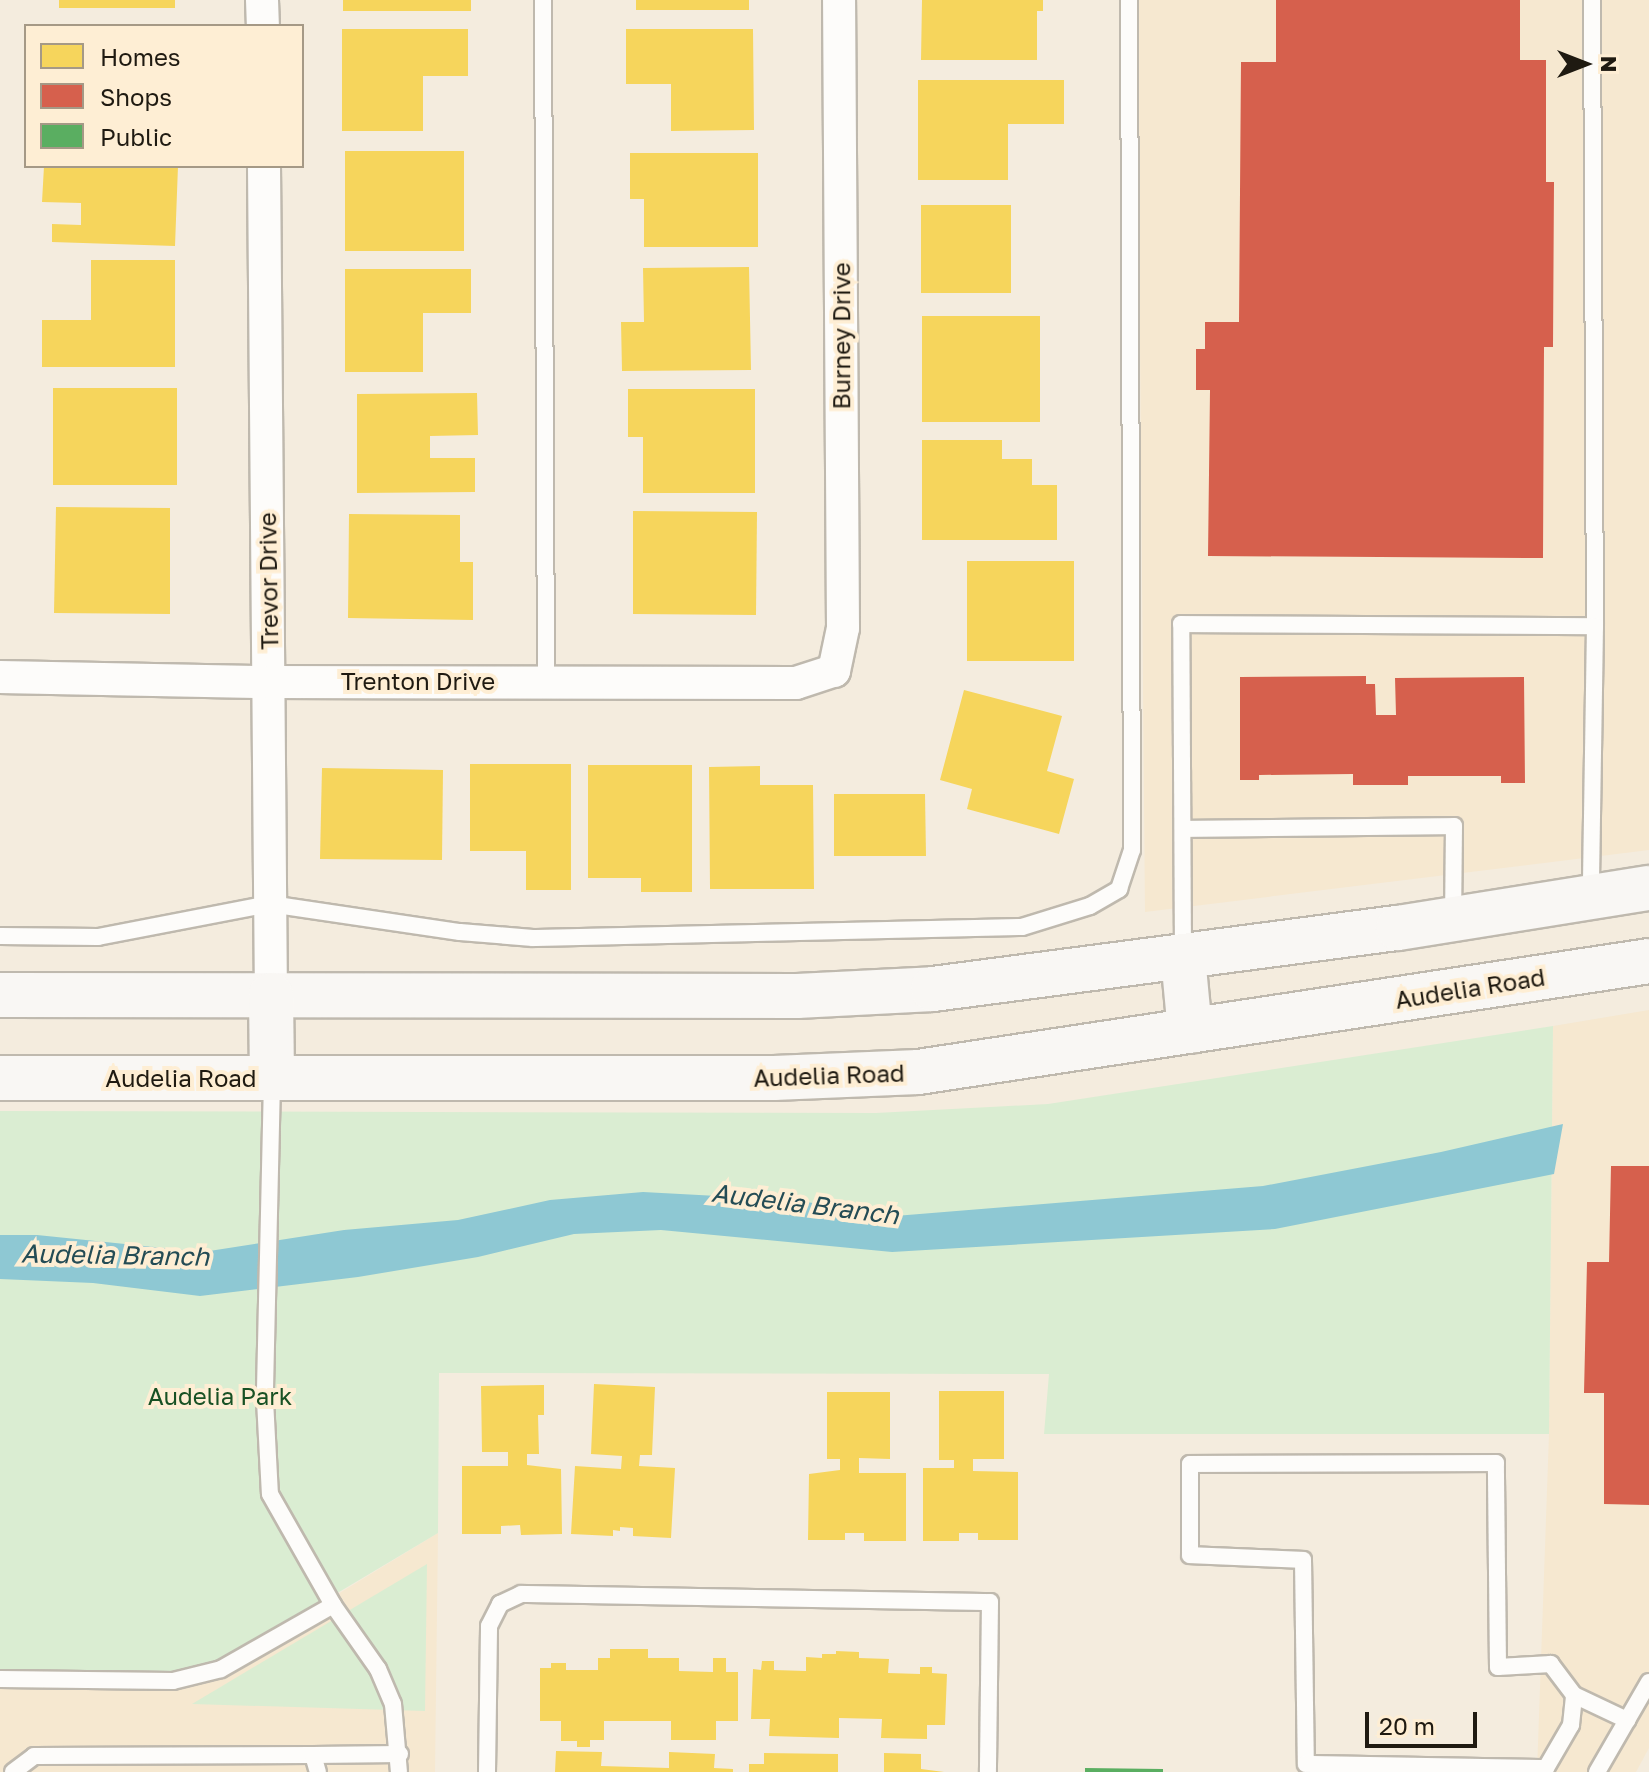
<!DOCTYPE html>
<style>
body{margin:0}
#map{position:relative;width:1649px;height:1772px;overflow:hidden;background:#f4ecde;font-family:"Golos Text",sans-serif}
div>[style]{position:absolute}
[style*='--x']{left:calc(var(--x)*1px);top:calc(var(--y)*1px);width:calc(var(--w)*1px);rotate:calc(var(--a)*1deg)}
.built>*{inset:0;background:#f6e8d0}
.green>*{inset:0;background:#daedd2}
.water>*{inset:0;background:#8ec8d3}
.homes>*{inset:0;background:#f6d55c}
.shops>*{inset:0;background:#d6604d}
.public>*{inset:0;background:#5aae61}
.roads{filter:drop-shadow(2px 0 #bfb9ae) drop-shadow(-2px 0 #bfb9ae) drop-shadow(0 2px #bfb9ae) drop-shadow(0 -2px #bfb9ae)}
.lane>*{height:16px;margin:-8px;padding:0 8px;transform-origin:8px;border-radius:8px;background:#fdfcfa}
.street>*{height:32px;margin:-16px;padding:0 16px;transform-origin:16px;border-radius:16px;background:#fdfcfa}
.secondary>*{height:44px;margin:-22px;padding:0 22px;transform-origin:22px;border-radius:22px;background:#f9f7f4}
span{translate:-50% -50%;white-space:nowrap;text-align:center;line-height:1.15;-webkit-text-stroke:8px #feeed4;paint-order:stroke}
.street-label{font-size:24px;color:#1f1a11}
.park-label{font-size:24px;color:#185124}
.water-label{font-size:26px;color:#244c55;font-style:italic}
.legend{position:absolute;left:24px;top:24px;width:280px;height:144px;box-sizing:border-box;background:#feeed4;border:2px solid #a59986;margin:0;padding:10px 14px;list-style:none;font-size:24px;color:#1f1a11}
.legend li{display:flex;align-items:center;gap:16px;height:40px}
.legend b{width:40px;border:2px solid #a59986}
.north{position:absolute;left:1545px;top:24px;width:80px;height:80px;-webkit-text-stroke:6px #feeed4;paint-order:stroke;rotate:90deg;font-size:22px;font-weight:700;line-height:32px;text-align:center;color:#1f1a11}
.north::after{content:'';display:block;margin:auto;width:28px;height:36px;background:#1f1a11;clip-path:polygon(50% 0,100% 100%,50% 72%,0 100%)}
.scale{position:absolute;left:1365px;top:1712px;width:112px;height:36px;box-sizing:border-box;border:4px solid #1f1a11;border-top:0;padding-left:10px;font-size:24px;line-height:28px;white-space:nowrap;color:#1f1a11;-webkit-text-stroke:6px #feeed4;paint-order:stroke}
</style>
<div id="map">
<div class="built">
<div style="clip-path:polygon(1137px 0,1649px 0,1649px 850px,1145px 912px)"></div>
<div style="clip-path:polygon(1649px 1010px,1649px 1748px,1636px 1772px,1537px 1772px,1549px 1434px,1553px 1026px)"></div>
<div style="clip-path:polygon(438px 1533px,435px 1772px,0 1772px,0 1677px,274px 1633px)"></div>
</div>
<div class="green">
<div style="clip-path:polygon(1553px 1026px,1549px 1434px,1044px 1434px,1049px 1374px,439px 1373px,438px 1533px,188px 1682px,0 1677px,0 1111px,876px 1113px,1048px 1104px)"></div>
<div style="clip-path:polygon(427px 1564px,425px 1711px,192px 1704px)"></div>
</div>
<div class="water">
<div style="clip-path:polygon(1563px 1124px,1554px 1174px,1275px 1229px,892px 1252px,661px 1230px,574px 1234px,478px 1257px,358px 1277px,200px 1296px,93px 1283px,0 1279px,0 1235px,37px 1235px,203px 1252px,344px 1230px,458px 1220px,550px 1200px,643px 1192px,794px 1200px,895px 1216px,1263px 1186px,1441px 1152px)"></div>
</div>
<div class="homes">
<div style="clip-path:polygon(59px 0,175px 0,175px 8px,59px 8px)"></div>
<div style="clip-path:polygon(343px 0,471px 0,471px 11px,343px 11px)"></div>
<div style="clip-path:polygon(636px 0,749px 0,749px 10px,636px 10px)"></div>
<div style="clip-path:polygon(922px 0,1043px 0,1043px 11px,1037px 11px,1037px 60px,921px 60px)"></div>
<div style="clip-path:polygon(342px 29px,468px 29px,468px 76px,423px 76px,423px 131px,342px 131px)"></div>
<div style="clip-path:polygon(626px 29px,753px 29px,754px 130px,671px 131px,671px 84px,626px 84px)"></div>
<div style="clip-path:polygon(918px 80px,1064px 80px,1064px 124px,1008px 124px,1008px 180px,918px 180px)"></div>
<div style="clip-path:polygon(345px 151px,464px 151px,464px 251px,345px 251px)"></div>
<div style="clip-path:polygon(630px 153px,758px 153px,758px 247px,644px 247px,644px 199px,630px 199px)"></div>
<div style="clip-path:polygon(44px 166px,178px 166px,175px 246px,52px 242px,52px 224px,81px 225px,81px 203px,42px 202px)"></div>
<div style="clip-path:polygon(921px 205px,1011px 205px,1011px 293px,921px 293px)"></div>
<div style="clip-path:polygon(91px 260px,175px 260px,175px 367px,42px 367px,42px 320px,91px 320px)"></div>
<div style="clip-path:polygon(749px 267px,751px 370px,622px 371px,621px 322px,644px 322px,643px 268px)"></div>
<div style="clip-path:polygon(345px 269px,471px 269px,471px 313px,423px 313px,423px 372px,345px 372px)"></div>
<div style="clip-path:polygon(922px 316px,1040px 316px,1040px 422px,922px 422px)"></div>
<div style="clip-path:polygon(53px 388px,177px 388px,177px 485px,53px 485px)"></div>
<div style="clip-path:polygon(628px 389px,755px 389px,755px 493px,643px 493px,643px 437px,628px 437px)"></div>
<div style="clip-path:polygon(477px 393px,478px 435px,430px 436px,430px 458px,475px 458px,475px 492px,357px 493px,357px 394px)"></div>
<div style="clip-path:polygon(922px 440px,1002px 440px,1002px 459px,1032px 459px,1032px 485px,1057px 485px,1057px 540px,922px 540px)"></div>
<div style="clip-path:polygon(56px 507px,170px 508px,170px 614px,54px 613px)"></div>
<div style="clip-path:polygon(633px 511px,757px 512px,756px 615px,633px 614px)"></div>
<div style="clip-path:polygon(349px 514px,460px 515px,460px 562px,473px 562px,473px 620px,348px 618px)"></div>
<div style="clip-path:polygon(967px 561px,1074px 561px,1074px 661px,967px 661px)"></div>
<div style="clip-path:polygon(964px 690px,1062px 716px,1047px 771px,1074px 779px,1059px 834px,967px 809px,972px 789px,940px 780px)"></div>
<div style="clip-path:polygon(470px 764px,571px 764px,571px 890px,526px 890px,526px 851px,470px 851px)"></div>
<div style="clip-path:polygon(588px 765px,692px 765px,692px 892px,641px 892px,641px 878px,588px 878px)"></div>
<div style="clip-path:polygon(760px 766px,760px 785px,813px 785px,814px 889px,710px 889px,709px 767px)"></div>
<div style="clip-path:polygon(322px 768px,443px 770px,442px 860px,320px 859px)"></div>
<div style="clip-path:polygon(834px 794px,925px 794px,926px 856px,834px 856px)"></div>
<div style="clip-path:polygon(594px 1384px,655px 1387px,652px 1455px,640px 1455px,639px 1466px,675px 1468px,671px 1538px,633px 1536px,633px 1528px,620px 1527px,620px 1531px,613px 1530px,613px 1536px,571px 1534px,575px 1466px,621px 1469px,622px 1456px,591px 1454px)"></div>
<div style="clip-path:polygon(544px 1385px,544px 1415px,538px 1415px,539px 1454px,527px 1454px,527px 1465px,561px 1469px,562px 1534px,521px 1535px,520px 1525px,501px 1526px,501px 1534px,462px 1534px,462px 1466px,508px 1466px,508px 1452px,482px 1452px,481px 1386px)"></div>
<div style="clip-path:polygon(939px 1391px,1004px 1391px,1004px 1459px,973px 1459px,973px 1471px,1018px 1472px,1018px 1540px,978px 1540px,978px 1533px,959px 1533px,959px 1541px,923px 1541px,923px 1468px,954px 1468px,954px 1460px,939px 1460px)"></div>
<div style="clip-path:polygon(827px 1392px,890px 1392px,890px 1459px,859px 1458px,859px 1473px,906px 1473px,906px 1541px,864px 1541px,864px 1533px,845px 1533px,845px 1540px,808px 1540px,809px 1474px,840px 1470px,840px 1459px,827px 1459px)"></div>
<div style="clip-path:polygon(610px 1649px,648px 1649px,648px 1658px,679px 1658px,679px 1671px,713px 1672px,713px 1658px,726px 1658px,726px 1672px,738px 1672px,738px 1721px,716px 1721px,716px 1740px,671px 1740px,671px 1721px,604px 1721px,604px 1740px,590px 1740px,590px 1747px,577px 1747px,577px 1741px,561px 1741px,561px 1721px,540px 1721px,540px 1668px,551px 1668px,551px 1663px,566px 1663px,566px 1670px,598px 1670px,598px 1658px,610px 1658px)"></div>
<div style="clip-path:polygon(836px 1651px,859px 1652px,859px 1658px,889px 1659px,888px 1673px,920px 1674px,920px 1667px,932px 1667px,932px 1673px,947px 1674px,945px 1725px,927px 1725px,927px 1739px,881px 1738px,882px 1719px,839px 1718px,839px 1738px,769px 1736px,770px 1719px,751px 1719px,753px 1669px,761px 1670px,762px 1661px,774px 1661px,774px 1670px,806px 1671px,806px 1657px,822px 1658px,822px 1654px,836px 1654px)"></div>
<div style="clip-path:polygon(556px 1751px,602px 1752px,601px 1766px,669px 1768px,669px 1752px,715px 1754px,714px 1768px,733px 1769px,733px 1772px,555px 1772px)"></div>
<div style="clip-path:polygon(764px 1753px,838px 1754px,838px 1772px,749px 1772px,749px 1764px,764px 1764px)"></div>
<div style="clip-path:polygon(884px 1753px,921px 1754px,921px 1769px,944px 1772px,884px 1772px)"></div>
</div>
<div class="shops">
<div style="clip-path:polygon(1276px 0,1520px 0,1520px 60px,1546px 60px,1546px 182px,1554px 182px,1553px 347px,1544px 347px,1543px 558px,1208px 556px,1210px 390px,1196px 390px,1196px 349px,1205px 349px,1205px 322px,1239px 322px,1241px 62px,1276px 62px)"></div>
<div style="clip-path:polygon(1366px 676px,1366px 684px,1375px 684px,1376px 715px,1396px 715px,1395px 678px,1524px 677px,1525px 783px,1501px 783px,1501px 776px,1408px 776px,1408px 785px,1353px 785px,1353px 774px,1259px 775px,1259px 780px,1240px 780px,1240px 677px)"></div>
<div style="clip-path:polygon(1611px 1166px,1649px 1166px,1649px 1505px,1604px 1504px,1604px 1393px,1584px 1393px,1587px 1262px,1609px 1262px)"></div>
</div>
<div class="public">
<div style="clip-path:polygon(1085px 1768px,1163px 1769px,1163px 1772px,1085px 1772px)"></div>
</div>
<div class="roads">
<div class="lane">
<div style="--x:543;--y:0;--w:681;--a:89.75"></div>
<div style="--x:1592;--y:0;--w:626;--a:89.73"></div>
<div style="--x:1185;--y:829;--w:269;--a:-0.6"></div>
<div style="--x:1454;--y:826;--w:93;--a:90.6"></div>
<div style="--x:0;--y:936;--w:98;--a:0.6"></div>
<div style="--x:98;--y:937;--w:175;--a:-10.9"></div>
<div style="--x:270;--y:904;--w:192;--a:8.4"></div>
<div style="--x:460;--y:932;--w:73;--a:4.7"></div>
<div style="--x:533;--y:938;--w:489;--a:-1.3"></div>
<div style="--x:1022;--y:927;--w:71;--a:-17.2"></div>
<div style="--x:1090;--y:906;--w:34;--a:-30"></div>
<div style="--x:1119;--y:889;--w:41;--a:-71.6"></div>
<div style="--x:1132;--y:850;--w:850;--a:-90.2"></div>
<div style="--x:1183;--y:953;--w:329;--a:-90.3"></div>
<div style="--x:1181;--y:624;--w:414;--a:0.3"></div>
<div style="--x:1595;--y:626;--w:269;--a:90.9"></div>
<div style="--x:272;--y:1081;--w:319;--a:91.3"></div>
<div style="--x:265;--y:1400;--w:94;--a:87"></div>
<div style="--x:270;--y:1494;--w:128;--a:60.4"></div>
<div style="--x:333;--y:1605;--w:78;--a:54.9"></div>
<div style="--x:378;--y:1669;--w:38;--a:67"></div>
<div style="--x:393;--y:1704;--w:68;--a:85"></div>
<div style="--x:0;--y:1679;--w:173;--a:0.7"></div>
<div style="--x:173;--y:1681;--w:49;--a:-14"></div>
<div style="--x:221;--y:1669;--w:129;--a:-29.7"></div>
<div style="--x:1574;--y:1695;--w:39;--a:-127"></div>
<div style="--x:1551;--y:1664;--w:53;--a:176.8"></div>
<div style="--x:1498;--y:1667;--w:204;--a:-90.6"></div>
<div style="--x:1496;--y:1463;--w:306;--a:179.8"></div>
<div style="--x:1190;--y:1464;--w:91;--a:90"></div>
<div style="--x:1190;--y:1555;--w:113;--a:2.5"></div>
<div style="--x:1303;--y:1560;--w:204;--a:89.2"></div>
<div style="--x:1306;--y:1764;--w:240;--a:1"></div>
<div style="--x:1546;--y:1768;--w:50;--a:-59.8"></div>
<div style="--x:1571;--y:1725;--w:30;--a:-84"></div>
<div style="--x:1574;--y:1695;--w:59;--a:25.3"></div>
<div style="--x:313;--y:1755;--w:87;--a:-0.7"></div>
<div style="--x:13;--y:1772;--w:26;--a:-37"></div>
<div style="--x:34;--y:1756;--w:279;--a:-0.2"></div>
<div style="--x:313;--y:1755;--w:18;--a:74"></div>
<div style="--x:487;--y:1772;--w:146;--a:-89.2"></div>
<div style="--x:489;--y:1626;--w:25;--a:-63"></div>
<div style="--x:500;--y:1604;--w:23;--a:-25"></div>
<div style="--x:521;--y:1594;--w:469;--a:1"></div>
<div style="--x:990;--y:1602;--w:170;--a:90.7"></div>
<div style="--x:1597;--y:1772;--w:104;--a:-60"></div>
</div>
<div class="street">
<div style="--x:262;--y:0;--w:26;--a:88"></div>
<div style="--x:264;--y:166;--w:829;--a:89.52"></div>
<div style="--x:0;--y:677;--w:269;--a:1.1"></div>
<div style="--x:269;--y:682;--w:527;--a:0.11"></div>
<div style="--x:796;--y:683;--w:40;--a:-18"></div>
<div style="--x:834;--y:671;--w:44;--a:-78.2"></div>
<div style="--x:843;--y:628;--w:628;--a:-90.36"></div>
</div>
<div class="secondary">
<div style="--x:1183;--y:957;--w:74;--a:84.6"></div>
<div style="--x:0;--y:995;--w:797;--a:0.07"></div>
<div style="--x:797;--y:996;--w:136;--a:-2.9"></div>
<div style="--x:933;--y:989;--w:469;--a:-7.5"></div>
<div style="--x:1398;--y:928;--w:254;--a:-9.1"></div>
<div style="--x:271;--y:995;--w:83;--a:89.3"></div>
<div style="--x:0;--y:1078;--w:774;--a:0"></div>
<div style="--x:774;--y:1078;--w:144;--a:-2.4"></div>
<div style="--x:918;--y:1072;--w:739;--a:-8.63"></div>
</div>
</div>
<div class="street-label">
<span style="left:841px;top:336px;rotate:-90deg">Burney Drive</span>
<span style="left:268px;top:581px;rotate:-91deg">Trevor Drive</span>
<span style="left:418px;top:681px">Trenton Drive</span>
<span style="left:1470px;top:988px;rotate:-9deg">Audelia Road</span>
<span style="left:829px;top:1075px;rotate:-2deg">Audelia Road</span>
<span style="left:181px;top:1078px">Audelia Road</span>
</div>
<div class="park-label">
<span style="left:220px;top:1396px">Audelia Park</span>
</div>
<div class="water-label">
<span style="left:805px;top:1204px;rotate:7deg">Audelia Branch</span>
<span style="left:115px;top:1255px;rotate:1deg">Audelia Branch</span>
</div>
<ul class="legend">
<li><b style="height:22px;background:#f6d55c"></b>Homes</li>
<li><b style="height:22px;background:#d6604d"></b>Shops</li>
<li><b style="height:22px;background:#5aae61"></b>Public</li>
</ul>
<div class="north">N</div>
<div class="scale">20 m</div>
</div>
